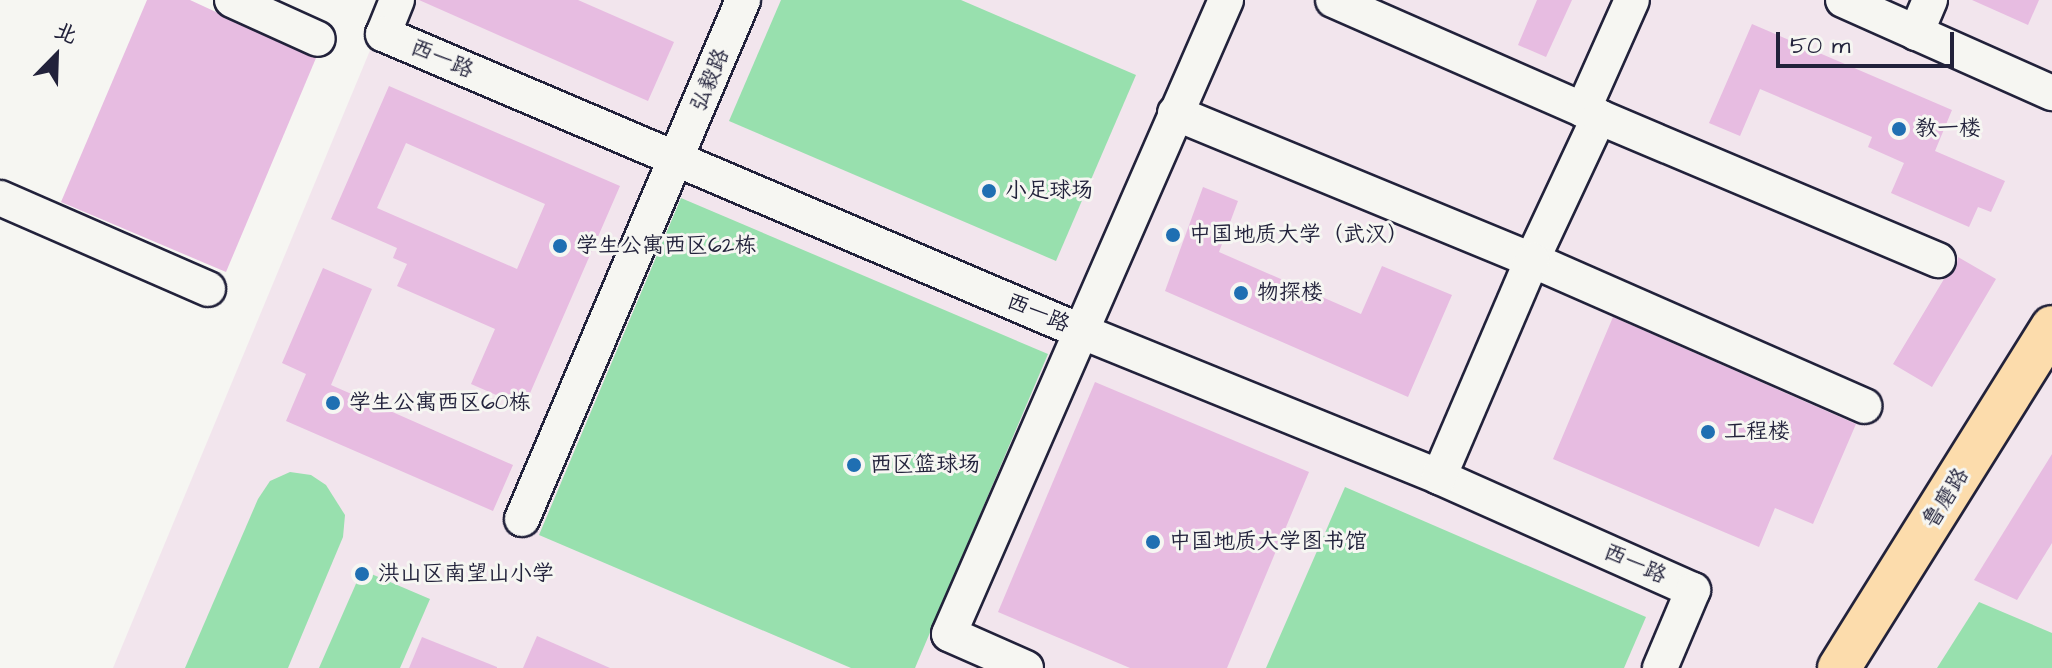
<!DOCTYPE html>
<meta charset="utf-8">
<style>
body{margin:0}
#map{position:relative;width:2052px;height:668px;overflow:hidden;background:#f6f6f2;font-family:"Architects Daughter","LXGW WenKai TC",sans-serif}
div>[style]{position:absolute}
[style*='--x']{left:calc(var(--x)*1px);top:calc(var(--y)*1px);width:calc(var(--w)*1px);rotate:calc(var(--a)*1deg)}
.built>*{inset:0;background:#f2e5ed}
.green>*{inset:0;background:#98e0ae}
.building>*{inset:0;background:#e7bce1}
.roads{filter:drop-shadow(2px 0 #22223b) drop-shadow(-2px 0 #22223b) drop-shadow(0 2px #22223b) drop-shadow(0 -2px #22223b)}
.minor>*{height:34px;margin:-17px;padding:0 17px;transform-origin:17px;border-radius:17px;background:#f6f6f2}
.major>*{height:42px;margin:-21px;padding:0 21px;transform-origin:21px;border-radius:21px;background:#fcdcac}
.dots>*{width:22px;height:22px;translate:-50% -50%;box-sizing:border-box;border:4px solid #f6f6f2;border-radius:50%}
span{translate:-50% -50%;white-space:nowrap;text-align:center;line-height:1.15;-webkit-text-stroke:6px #f6f6f2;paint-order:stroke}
.street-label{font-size:22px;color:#22223b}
.poi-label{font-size:22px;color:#22223b}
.left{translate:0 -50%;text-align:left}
.north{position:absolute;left:16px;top:16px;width:80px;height:80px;-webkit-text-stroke:6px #f6f6f2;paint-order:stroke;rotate:23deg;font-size:22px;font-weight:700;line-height:32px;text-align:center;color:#22223b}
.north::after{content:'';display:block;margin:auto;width:28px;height:36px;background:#22223b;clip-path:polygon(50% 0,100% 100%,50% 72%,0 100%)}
.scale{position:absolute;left:1776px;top:32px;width:178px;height:36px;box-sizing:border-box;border:4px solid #22223b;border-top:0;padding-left:10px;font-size:24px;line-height:28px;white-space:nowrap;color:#22223b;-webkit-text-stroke:6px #f6f6f2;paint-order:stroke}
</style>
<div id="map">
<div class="built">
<div style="clip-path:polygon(391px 0,2052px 0,2052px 668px,113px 668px)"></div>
</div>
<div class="green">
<div style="clip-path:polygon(781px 0,961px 0,1136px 75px,1056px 261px,729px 121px)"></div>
<div style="clip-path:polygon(681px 198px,1048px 354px,915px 668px,851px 668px,539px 535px)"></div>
<div style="clip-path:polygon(290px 472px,311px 475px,326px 485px,345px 515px,343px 537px,288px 668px,185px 668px,258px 499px,270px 481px)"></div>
<div style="clip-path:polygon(1345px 487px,1646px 617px,1624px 668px,1266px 668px)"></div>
<div style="clip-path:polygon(362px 570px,430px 599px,400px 668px,319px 668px)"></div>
<div style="clip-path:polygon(1979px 602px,2052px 633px,2052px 668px,1937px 668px)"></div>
</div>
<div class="building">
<div style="clip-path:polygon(147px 0,190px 0,316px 58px,226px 272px,61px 202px)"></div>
<div style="clip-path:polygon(419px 0,578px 0,674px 42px,648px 101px)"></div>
<div style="clip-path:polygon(1537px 0,1572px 0,1546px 57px,1518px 45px)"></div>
<div style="clip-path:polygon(1972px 0,2039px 0,2028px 25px)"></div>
<div style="clip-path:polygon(1752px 24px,1952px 110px,1935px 151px,2005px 181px,1991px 212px,1978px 207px,1969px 227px,1891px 193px,1904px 163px,1868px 147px,1872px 137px,1760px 89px,1740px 136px,1709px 123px)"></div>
<div style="clip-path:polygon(evenodd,389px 86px,620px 186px,524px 407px,471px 384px,495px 329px,397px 286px,407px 264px,393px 258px,397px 248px,331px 219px,389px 86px,406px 143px,545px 204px,517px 269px,377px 208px,406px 143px)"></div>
<div style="clip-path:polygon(1203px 187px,1238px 201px,1219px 252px,1361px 314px,1382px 266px,1452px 295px,1408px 397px,1165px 291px)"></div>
<div style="clip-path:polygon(1958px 257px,1996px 279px,1932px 387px,1893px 364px,1944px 279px,1956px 268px)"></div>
<div style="clip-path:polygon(323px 268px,372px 289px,331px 385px,513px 465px,493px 511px,286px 421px,306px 374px,282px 363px)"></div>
<div style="clip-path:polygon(1613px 317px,1856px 424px,1813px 524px,1775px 508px,1759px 547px,1553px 459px)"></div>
<div style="clip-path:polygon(1095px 382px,1309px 472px,1227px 668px,1130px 668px,998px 612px)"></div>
<div style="clip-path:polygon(2052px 454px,2052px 543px,2017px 600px,1974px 580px)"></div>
<div style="clip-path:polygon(537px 636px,610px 668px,523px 668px)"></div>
<div style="clip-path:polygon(422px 637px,497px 667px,497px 668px,409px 668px)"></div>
</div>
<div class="roads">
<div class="minor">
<div style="--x:232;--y:0;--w:94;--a:24.4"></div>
<div style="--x:397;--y:0;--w:37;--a:112"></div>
<div style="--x:383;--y:34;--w:758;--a:23.08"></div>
<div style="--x:1080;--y:331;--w:388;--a:22.1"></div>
<div style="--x:1439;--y:477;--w:278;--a:24"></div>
<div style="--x:1693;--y:590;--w:85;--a:112.9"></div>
<div style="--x:1333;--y:0;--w:291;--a:23.7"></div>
<div style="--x:1599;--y:117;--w:158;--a:115.1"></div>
<div style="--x:1532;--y:260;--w:363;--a:23.7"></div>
<div style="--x:1843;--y:0;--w:229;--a:24"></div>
<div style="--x:1916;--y:33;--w:36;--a:-67"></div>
<div style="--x:1583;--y:110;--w:120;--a:-66"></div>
<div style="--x:1175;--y:113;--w:386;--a:22.4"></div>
<div style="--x:1532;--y:260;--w:236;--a:113.2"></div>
<div style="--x:1599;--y:117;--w:368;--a:22.9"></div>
<div style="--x:0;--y:198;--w:227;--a:23.6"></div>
<div style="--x:522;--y:519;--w:564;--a:-66.93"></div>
<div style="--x:1026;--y:668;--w:84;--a:-156.2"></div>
<div style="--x:949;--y:634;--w:692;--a:-66.4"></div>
</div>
<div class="major">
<div style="--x:1839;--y:668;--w:402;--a:-58"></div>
</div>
</div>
<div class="dots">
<div style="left:1899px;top:129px;background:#1f6fb2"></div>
<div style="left:989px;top:191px;background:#1f6fb2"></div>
<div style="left:1173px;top:235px;background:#1f6fb2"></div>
<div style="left:560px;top:246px;background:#1f6fb2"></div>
<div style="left:1241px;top:293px;background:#1f6fb2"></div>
<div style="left:333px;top:403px;background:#1f6fb2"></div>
<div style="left:1708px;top:432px;background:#1f6fb2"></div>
<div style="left:854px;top:465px;background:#1f6fb2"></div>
<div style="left:1153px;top:542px;background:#1f6fb2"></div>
<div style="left:362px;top:574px;background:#1f6fb2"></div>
</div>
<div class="street-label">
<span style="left:442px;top:59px;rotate:23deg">西一路</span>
<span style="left:710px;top:80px;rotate:-67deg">弘毅路</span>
<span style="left:1038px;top:313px;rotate:23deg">西一路</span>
<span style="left:1946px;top:498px;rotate:-58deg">鲁磨路</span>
<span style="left:1635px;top:564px;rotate:24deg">西一路</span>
</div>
<div class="poi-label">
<span class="left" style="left:1915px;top:129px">教一楼</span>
<span class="left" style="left:1005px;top:191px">小足球场</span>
<span class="left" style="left:1189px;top:235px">中国地质大学（武汉）</span>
<span class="left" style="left:576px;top:246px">学生公寓西区62栋</span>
<span class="left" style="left:1257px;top:293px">物探楼</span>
<span class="left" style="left:349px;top:403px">学生公寓西区60栋</span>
<span class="left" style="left:1724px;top:432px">工程楼</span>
<span class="left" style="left:870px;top:465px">西区篮球场</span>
<span class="left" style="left:1169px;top:542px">中国地质大学图书馆</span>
<span class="left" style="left:378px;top:574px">洪山区南望山小学</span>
</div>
<div class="north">北</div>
<div class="scale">50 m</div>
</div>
